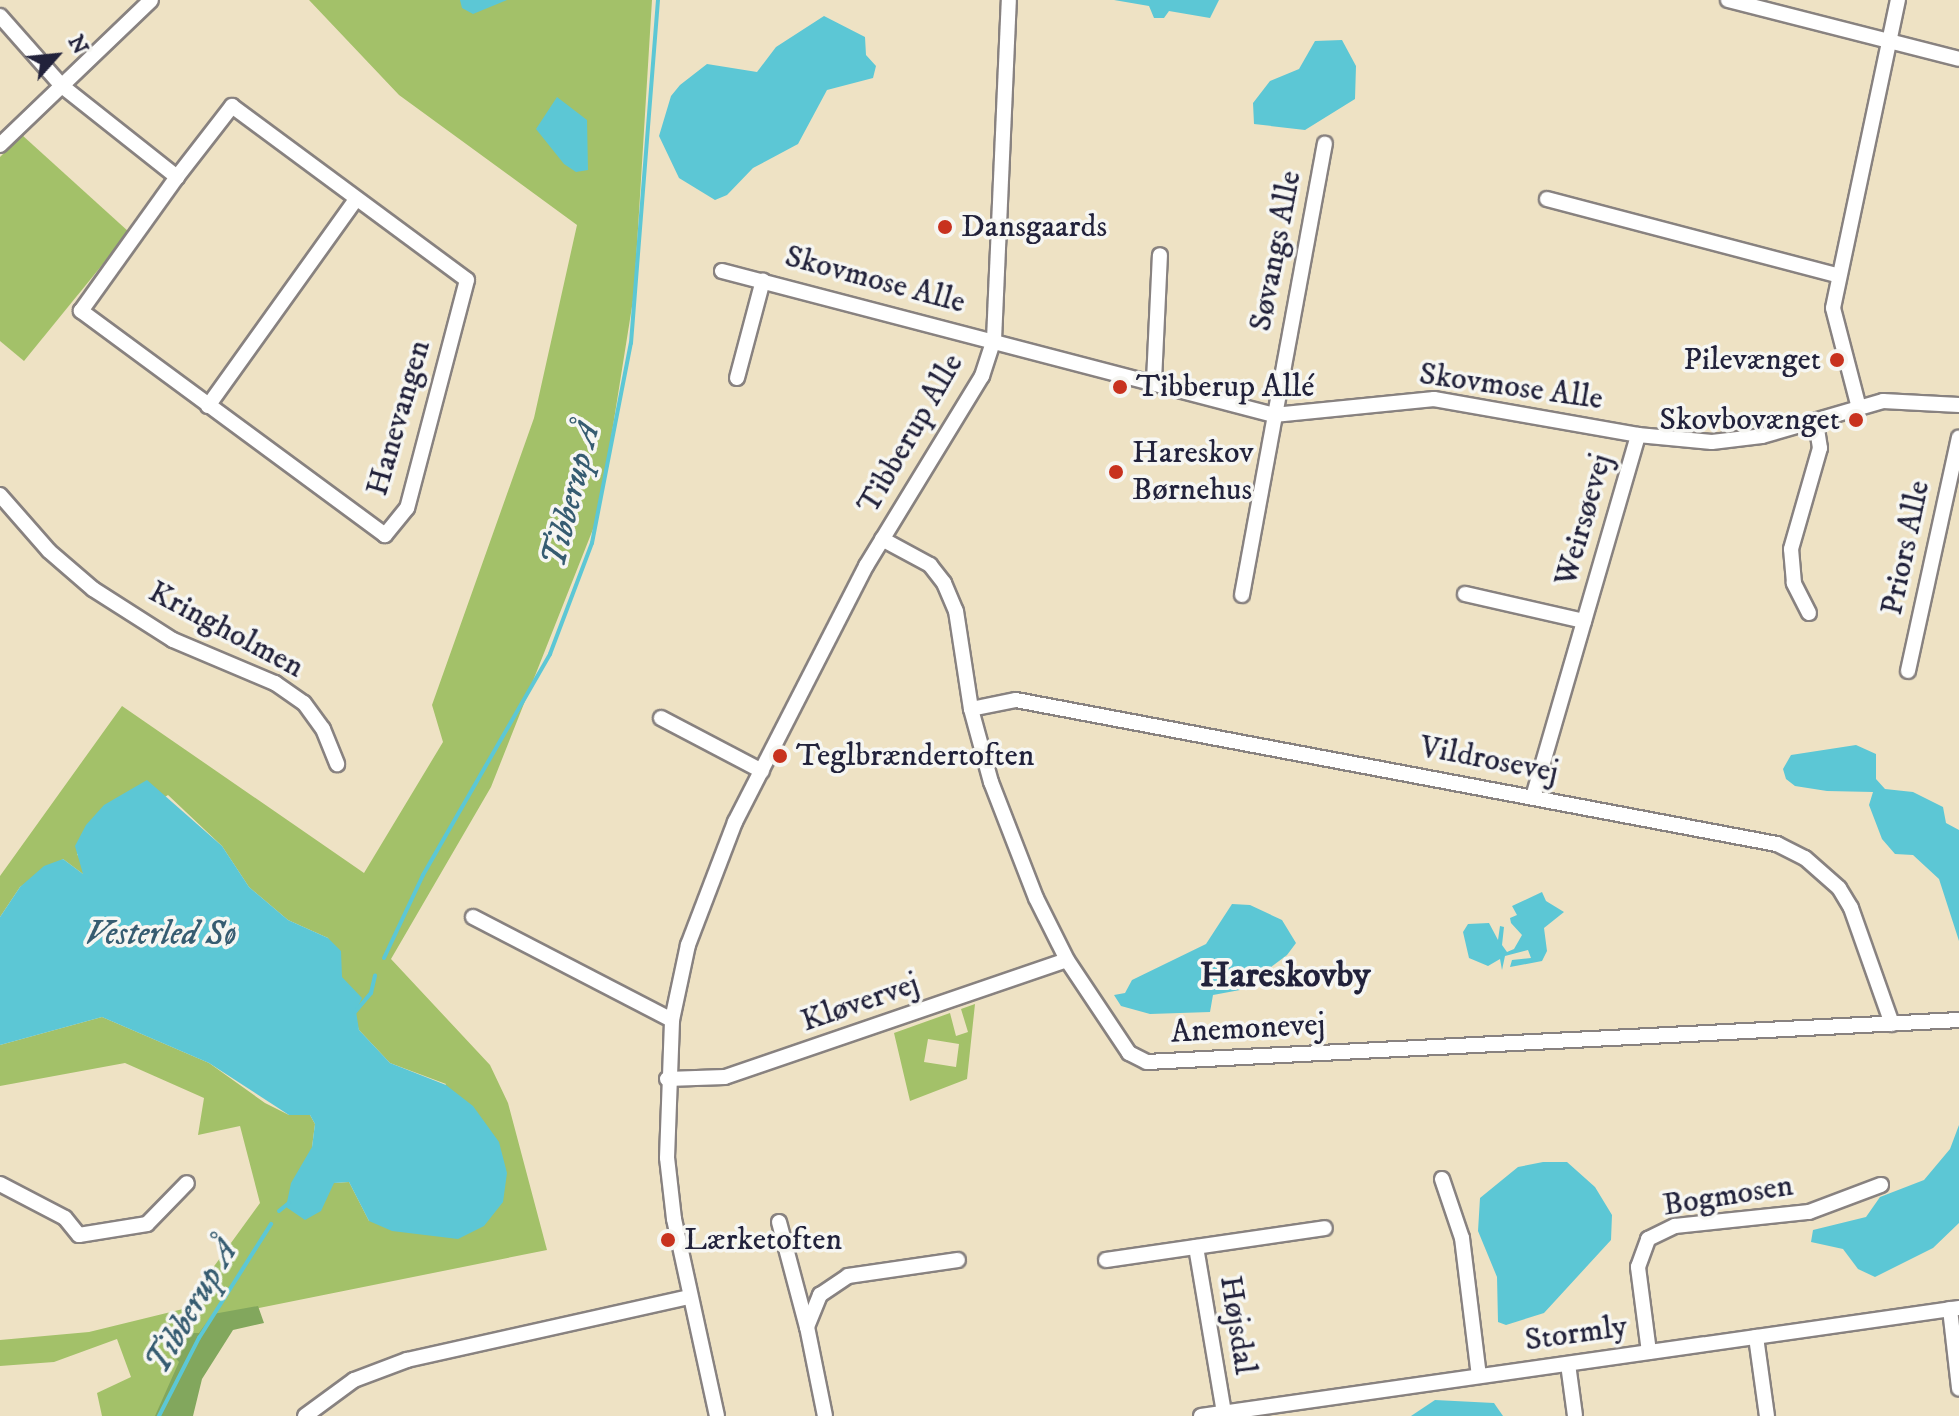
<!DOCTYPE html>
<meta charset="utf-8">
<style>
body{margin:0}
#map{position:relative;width:1959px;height:1416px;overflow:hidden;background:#eee2c4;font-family:"IM FELL DW Pica",serif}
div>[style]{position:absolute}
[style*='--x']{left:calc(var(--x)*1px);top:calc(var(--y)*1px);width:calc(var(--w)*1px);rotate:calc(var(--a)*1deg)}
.green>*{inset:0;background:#a3c169}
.forest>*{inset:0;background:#82a75d}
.water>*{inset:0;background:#5cc7d5}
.stream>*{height:4px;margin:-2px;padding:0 2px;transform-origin:2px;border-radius:2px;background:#5cc7d5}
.roads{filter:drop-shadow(2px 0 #888280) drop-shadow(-2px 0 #888280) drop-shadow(0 2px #888280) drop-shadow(0 -2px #888280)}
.street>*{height:14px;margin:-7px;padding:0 7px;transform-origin:7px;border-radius:7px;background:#fff}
.dots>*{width:22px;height:22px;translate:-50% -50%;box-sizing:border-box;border:4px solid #f6f6f2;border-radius:50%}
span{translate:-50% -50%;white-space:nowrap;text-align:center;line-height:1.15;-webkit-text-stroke:7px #f6f6f2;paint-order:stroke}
.poi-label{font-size:32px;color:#22223b}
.left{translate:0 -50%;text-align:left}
.right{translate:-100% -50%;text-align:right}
.street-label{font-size:32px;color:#22223b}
.water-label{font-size:34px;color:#365c71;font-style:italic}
.quarter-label{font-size:36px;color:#22223b;font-weight:700}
.north{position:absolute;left:16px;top:16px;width:80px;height:80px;-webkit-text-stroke:6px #f6f6f2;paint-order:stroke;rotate:63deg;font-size:22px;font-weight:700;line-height:32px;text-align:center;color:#22223b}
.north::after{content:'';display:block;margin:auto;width:28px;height:36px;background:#22223b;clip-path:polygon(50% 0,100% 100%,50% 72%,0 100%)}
</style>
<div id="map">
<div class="green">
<div style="clip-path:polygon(309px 0,652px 0,634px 294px,599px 514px,491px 787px,391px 959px,490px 1065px,508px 1103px,547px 1250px,210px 1318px,168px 1416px,102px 1416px,97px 1393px,131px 1377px,117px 1339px,54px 1362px,0 1366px,0 1340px,89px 1332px,183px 1309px,260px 1203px,240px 1126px,198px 1135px,204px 1098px,125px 1063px,0 1086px,0 1045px,102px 1017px,209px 1063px,265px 1103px,289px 1115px,310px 1115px,315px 1124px,312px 1147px,334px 1183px,349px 1182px,369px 1221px,446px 1084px,390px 1063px,359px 1030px,328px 938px,288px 920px,249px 887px,222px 846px,168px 795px,77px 854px,86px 870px,83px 874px,63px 859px,20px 887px,0 917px,0 876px,122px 706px,364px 873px,443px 742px,432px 705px,534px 418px,577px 225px,399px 95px)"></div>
<div style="clip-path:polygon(22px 135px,129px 232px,24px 361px,0 341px,0 157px)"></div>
<div style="clip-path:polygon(evenodd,975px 1004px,967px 1079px,910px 1101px,894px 1033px,950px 1013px,956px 1036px,968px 1032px,961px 1009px,975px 1004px,928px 1039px,959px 1044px,956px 1067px,924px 1062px,928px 1039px)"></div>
</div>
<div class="forest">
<div style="clip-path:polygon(258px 1306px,264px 1323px,233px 1330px,202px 1379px,193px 1416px,155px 1416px,179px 1362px,171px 1353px,180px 1333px,199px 1333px,213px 1314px)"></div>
</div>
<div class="water">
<div style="clip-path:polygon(460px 0,507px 0,473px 14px,462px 8px)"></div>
<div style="clip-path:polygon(1114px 0,1219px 0,1210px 18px,1169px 11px,1164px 18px,1154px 18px,1149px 6px)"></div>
<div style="clip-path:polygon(824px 16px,865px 37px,866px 55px,876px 66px,873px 78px,827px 90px,798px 144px,753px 168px,727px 195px,715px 200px,679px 178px,659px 136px,671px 96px,680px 85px,707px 64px,757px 72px,776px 47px)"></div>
<div style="clip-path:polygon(1342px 40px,1356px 66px,1355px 99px,1305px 130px,1254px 124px,1253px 103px,1270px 81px,1299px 69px,1315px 41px)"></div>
<div style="clip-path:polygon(557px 97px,587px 120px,588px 170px,576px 172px,564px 164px,536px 129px)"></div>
<div style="clip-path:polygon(1856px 745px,1876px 754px,1876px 779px,1885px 789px,1913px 792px,1943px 807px,1946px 823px,1959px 830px,1959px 941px,1939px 879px,1913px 855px,1895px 854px,1882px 839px,1869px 805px,1873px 792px,1827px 791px,1795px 786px,1786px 779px,1783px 769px,1791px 755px)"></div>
<div style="clip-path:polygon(147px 780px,222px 846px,249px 887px,288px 920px,328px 938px,341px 951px,342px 977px,362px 998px,356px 1011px,359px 1030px,390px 1063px,446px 1085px,473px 1106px,499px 1142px,507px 1173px,503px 1202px,484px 1226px,458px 1239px,392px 1231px,369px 1221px,349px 1182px,334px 1183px,321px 1211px,305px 1220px,286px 1207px,291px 1183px,312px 1147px,315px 1124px,310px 1115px,289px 1115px,209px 1063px,102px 1017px,0 1045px,0 917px,20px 887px,44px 866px,63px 859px,83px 874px,75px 846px,86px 825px,104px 805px)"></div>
<div style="clip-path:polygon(1542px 892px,1546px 901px,1564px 912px,1544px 928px,1547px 951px,1542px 961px,1510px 967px,1512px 960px,1531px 958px,1528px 950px,1505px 956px,1502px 970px,1500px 959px,1488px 966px,1469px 958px,1463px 932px,1468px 924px,1489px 923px,1498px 940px,1500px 926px,1504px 927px,1502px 945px,1507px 952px,1514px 949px,1522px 935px,1511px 923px,1510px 918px,1517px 915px,1512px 906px)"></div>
<div style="clip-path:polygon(1232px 904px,1250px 905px,1282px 920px,1296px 943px,1287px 955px,1240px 990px,1213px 995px,1210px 1012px,1150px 1014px,1121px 1006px,1114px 995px,1125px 993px,1132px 980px,1206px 944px)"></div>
<div style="clip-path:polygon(1959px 1125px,1959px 1223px,1933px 1248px,1875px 1277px,1858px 1269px,1843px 1249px,1811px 1242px,1813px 1230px,1866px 1217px,1880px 1197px,1924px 1180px,1950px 1149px)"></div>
<div style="clip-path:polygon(1543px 1162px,1567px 1162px,1595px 1187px,1612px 1215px,1611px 1240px,1544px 1313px,1506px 1325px,1498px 1322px,1497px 1277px,1478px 1231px,1480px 1198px,1518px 1167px)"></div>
<div style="clip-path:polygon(1435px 1400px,1494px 1403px,1503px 1416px,1411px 1416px)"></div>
</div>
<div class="stream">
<div style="--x:384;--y:958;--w:92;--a:-64.8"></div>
<div style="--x:423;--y:875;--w:255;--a:-60.1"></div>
<div style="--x:550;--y:654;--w:119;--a:-69.3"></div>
<div style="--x:592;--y:543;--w:204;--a:-79"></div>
<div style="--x:631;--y:343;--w:344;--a:-85.5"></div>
<div style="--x:355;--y:1012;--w:25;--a:-50"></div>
<div style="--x:371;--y:993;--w:18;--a:-77"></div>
<div style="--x:279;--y:1211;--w:13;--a:-39"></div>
<div style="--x:159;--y:1416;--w:88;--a:-62.9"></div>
<div style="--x:199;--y:1338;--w:135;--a:-57.7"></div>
</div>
<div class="roads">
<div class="street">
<div style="--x:1728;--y:0;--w:238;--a:14.3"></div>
<div style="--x:0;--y:16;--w:94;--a:48.5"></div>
<div style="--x:62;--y:86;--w:147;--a:38.4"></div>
<div style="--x:177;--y:177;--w:90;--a:-52.2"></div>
<div style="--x:232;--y:106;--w:292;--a:36.5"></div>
<div style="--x:467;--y:280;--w:236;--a:104.7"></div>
<div style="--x:407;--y:508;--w:35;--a:129"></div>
<div style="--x:385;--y:535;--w:378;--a:-143.6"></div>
<div style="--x:81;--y:311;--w:165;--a:-54.4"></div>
<div style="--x:0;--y:145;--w:209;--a:-43.8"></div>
<div style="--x:1547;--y:199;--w:299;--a:14.7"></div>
<div style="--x:722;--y:271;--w:570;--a:14.62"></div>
<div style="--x:1274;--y:415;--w:161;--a:-5.7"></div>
<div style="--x:1434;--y:399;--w:207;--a:10"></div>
<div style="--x:1638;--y:435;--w:74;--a:5.4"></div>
<div style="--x:1712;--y:442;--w:50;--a:-6.8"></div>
<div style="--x:1762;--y:436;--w:126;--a:-16.1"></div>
<div style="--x:1883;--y:401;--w:76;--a:3"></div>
<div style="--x:737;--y:378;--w:101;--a:-75.1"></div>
<div style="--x:1154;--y:381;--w:126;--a:-87.3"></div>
<div style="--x:208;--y:406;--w:254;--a:-54.4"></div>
<div style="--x:1859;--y:408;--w:103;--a:-104.6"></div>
<div style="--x:1833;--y:308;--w:315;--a:-78.1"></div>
<div style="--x:0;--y:495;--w:74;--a:48.8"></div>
<div style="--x:49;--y:551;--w:58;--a:40.8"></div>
<div style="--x:93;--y:589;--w:95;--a:32.5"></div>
<div style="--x:173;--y:640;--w:111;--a:22.9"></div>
<div style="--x:275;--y:683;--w:35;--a:35"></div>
<div style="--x:304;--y:703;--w:32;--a:54"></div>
<div style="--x:323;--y:729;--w:38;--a:68"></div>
<div style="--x:882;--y:539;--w:55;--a:28.4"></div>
<div style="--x:930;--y:565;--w:23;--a:52"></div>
<div style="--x:944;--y:583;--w:30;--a:67"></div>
<div style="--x:956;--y:611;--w:99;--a:81.3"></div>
<div style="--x:971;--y:709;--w:76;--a:74.7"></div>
<div style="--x:991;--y:782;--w:124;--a:68.8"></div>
<div style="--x:1036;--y:898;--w:69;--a:63.4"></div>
<div style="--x:1067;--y:960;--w:112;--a:56.3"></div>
<div style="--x:1129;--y:1053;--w:20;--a:27"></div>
<div style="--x:1147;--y:1062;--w:813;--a:-2.96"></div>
<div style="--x:1465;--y:594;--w:122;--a:12.8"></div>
<div style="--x:1242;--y:595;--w:459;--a:-79.6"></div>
<div style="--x:1809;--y:613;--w:34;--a:-117"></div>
<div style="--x:1794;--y:583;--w:34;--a:-95"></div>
<div style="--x:1791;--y:549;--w:105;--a:-74"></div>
<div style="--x:1820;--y:448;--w:26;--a:-99"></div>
<div style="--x:1908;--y:671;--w:239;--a:-77.7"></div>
<div style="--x:971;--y:709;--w:46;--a:-11.3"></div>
<div style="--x:1016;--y:700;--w:775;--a:10.72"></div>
<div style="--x:1777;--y:844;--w:31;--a:27"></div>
<div style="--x:1805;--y:858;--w:45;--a:41.4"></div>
<div style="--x:1839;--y:888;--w:23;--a:59"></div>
<div style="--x:1851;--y:908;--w:123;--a:70.5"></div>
<div style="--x:661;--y:718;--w:114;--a:27.7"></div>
<div style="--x:1533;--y:797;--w:377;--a:-73.8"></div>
<div style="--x:473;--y:917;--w:224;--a:27.4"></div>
<div style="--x:667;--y:1079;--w:58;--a:-2"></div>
<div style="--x:725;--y:1077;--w:361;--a:-18.9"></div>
<div style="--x:1442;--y:1179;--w:62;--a:71.3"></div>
<div style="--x:1462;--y:1238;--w:139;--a:83"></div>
<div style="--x:0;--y:1184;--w:73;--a:27.6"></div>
<div style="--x:65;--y:1218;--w:22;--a:51"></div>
<div style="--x:79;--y:1235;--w:69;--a:-9.2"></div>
<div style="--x:147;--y:1224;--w:57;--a:-45.7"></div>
<div style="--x:779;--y:1222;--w:109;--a:75.1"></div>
<div style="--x:1196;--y:1247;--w:168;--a:80.4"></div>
<div style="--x:1106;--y:1260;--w:221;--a:-8.3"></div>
<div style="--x:1950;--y:1309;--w:80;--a:83.5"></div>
<div style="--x:1756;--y:1337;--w:80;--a:82.1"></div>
<div style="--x:1649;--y:1352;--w:86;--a:-97.4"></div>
<div style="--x:1638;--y:1267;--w:30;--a:-70"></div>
<div style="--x:1648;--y:1239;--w:30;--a:-26"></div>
<div style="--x:1675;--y:1226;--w:135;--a:-6"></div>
<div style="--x:1809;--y:1212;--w:77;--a:-20.6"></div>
<div style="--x:1568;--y:1364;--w:52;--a:82.3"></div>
<div style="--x:305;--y:1416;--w:61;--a:-36.3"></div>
<div style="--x:354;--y:1380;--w:57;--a:-20.7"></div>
<div style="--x:407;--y:1360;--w:290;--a:-12.6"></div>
<div style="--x:717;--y:1416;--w:202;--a:-102.3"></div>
<div style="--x:674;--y:1219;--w:61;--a:-96.5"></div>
<div style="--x:667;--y:1158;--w:138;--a:-87.9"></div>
<div style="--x:672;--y:1020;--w:77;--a:-78"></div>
<div style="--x:688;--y:945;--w:132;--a:-69.1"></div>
<div style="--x:735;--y:822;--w:288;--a:-62.9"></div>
<div style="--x:866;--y:566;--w:223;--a:-58.6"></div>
<div style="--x:982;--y:376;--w:38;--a:-72"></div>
<div style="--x:994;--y:340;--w:340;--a:-87.5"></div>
<div style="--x:825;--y:1416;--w:91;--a:-101.4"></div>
<div style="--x:807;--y:1327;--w:35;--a:-68"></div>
<div style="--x:820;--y:1295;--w:34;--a:-34"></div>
<div style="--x:848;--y:1276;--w:111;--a:-8.3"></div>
<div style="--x:1201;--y:1416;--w:766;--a:-8.11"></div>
</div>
</div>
<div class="dots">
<div style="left:945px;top:227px;background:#c8321e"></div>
<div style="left:1837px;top:360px;background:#c8321e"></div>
<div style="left:1120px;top:387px;background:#c8321e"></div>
<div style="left:1856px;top:420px;background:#c8321e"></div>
<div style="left:1116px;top:472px;background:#c8321e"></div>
<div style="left:780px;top:756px;background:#c8321e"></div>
<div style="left:668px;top:1240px;background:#c8321e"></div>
</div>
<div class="poi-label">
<span class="left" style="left:961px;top:227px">Dansgaards</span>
<span class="right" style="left:1821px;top:360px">Pilevænget</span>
<span class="left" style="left:1136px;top:387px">Tibberup Allé</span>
<span class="right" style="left:1840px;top:420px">Skovbovænget</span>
<span class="left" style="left:1132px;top:472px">Hareskov<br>Børnehus</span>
<span class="left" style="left:796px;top:756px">Teglbrændertoften</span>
<span class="left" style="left:684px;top:1240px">Lærketoften</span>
</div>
<div class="street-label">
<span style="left:1276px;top:251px;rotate:-79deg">Søvangs Alle</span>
<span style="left:875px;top:280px;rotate:15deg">Skovmose Alle</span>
<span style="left:1511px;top:387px;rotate:8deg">Skovmose Alle</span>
<span style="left:399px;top:418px;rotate:-74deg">Hanevangen</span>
<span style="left:911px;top:434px;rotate:-60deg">Tibberup Alle</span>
<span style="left:1584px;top:520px;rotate:-74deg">Weirsøevej</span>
<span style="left:1906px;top:548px;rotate:-78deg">Priors Alle</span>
<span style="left:226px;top:630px;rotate:28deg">Kringholmen</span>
<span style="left:1489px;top:760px;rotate:11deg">Vildrosevej</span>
<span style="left:860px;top:1003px;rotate:-19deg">Kløvervej</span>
<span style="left:1248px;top:1029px;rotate:-3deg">Anemonevej</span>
<span style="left:1728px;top:1196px;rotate:-9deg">Bogmosen</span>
<span style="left:1237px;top:1325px;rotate:81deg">Højsdal</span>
<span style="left:1576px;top:1334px;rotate:-8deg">Stormly</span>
</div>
<div class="water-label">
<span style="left:572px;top:495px;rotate:-76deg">Tibberup Å</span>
<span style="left:161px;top:935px">Vesterled Sø</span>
<span style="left:193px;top:1307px;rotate:-60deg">Tibberup Å</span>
</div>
<div class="quarter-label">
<span style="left:1285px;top:976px">Hareskovby</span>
</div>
<div class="north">N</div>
</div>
